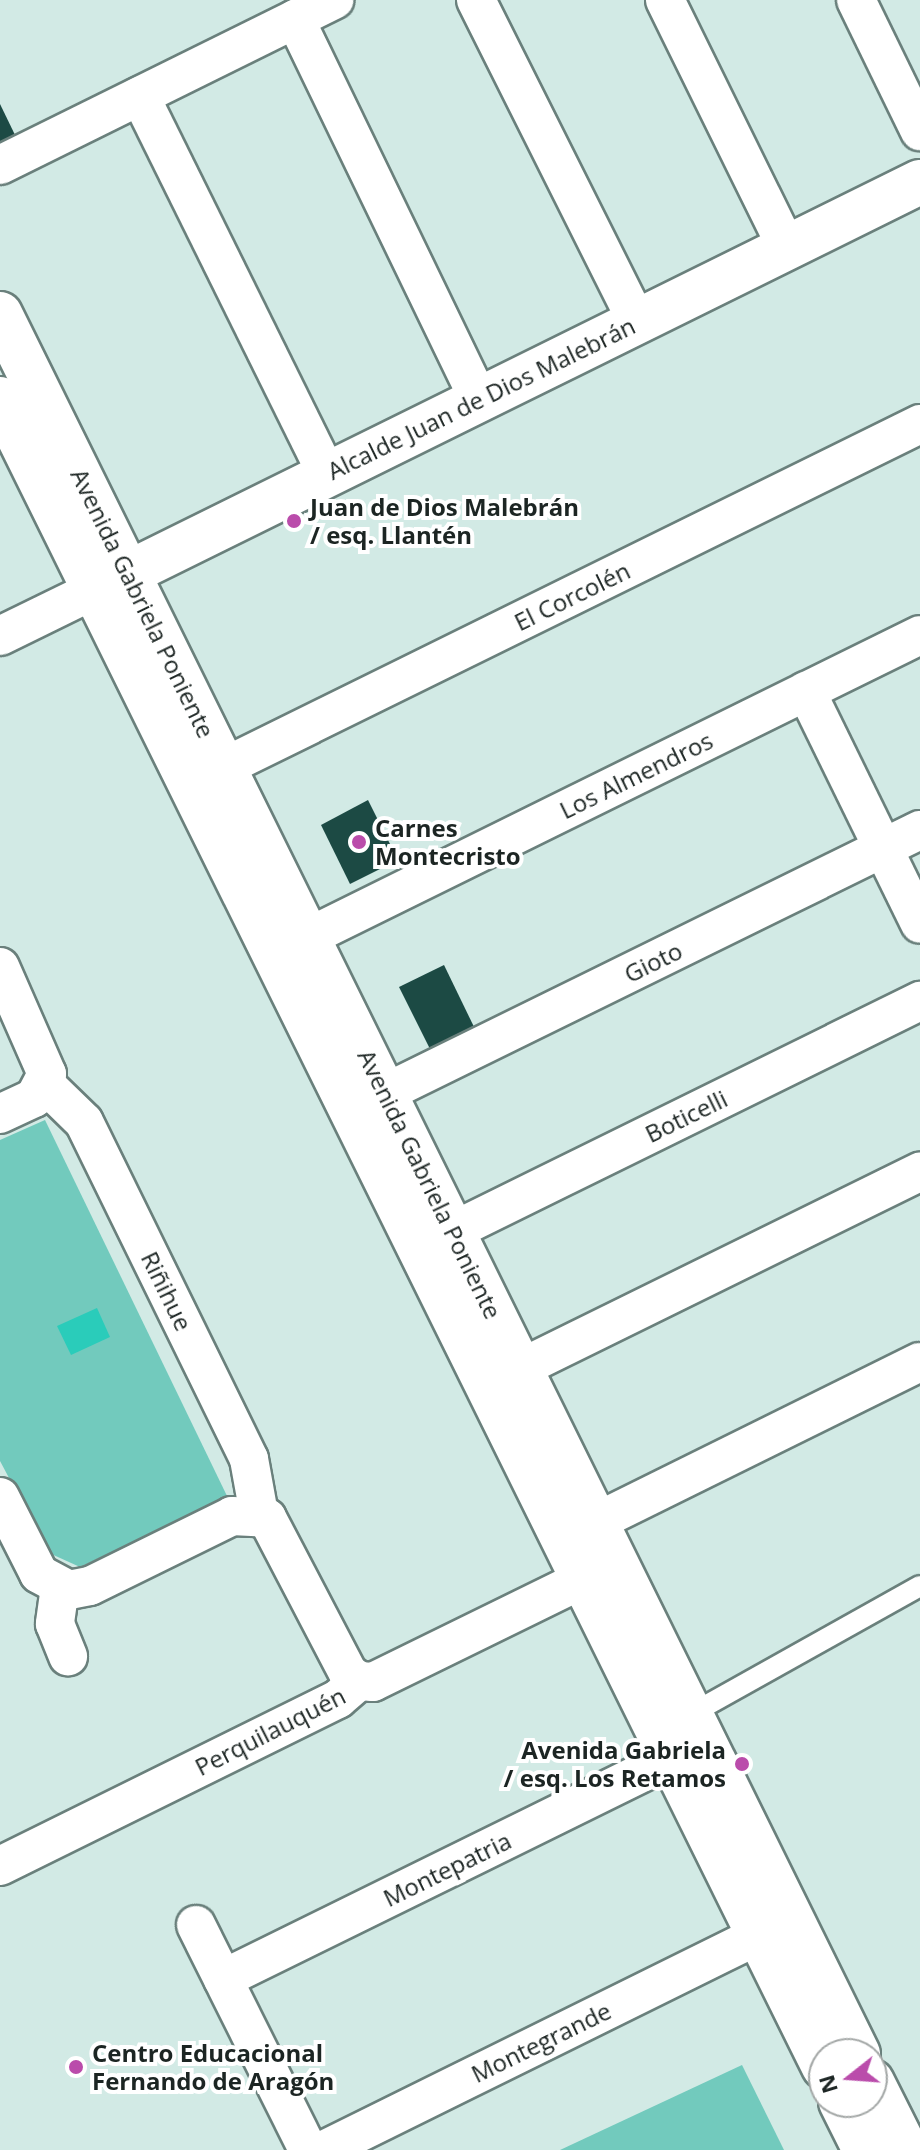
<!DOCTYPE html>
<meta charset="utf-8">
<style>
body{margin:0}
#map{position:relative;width:920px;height:2150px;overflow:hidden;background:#d2eae5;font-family:"Open Sans",sans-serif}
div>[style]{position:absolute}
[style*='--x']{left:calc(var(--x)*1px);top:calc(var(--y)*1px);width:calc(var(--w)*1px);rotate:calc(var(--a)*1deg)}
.green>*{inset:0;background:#72cabd}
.water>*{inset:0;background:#2accba}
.building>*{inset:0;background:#1c4a44}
.roads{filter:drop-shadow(2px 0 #6a807c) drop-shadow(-2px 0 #6a807c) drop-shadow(0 2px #6a807c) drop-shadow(0 -2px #6a807c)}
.lane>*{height:20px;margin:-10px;padding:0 10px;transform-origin:10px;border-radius:10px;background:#fff}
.street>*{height:38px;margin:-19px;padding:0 19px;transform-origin:19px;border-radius:19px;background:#fff}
.secondary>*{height:44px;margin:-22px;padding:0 22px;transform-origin:22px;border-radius:22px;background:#fff}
.primary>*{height:44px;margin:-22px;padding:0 22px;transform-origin:22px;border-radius:22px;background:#fff}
.dots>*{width:22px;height:22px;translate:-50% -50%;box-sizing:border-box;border:4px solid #fff;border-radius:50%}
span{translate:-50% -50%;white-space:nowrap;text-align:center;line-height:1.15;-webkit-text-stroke:8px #fff;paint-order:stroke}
.street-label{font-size:24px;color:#1c2523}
.poi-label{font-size:24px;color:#1c2523;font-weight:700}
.left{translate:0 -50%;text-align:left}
.right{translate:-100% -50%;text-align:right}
.north{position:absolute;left:808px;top:2038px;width:80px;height:80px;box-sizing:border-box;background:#fff;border:2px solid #a4a8a7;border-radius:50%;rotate:253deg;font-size:22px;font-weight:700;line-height:32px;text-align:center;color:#1c2523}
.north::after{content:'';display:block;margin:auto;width:28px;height:36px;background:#ba4cab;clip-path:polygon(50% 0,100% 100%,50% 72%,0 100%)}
</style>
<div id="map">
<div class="green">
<div style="clip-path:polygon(45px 1120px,228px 1498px,80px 1567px,49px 1553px,0 1461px,0 1140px)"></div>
<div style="clip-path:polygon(742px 2065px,784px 2150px,560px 2150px)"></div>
</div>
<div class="water">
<div style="clip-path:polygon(97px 1308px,110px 1337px,71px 1355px,57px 1326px)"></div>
</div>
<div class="building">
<div style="clip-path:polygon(0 104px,16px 137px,0 145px)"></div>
<div style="clip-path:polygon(368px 800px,398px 860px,350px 884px,321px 825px)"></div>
<div style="clip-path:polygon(444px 965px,476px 1031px,432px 1053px,399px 987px)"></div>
</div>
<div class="roads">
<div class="lane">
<div style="--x:691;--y:1714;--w:262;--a:-29.2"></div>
</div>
<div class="street">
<div style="--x:476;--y:0;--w:360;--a:63.4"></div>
<div style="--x:665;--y:0;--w:276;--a:63.8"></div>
<div style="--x:856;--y:0;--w:146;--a:64"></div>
<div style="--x:295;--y:19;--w:422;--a:64.2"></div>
<div style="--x:140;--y:96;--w:422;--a:63.7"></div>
<div style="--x:0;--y:165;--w:373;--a:-26.3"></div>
<div style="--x:0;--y:636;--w:105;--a:-26.1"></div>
<div style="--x:806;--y:691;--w:259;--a:63.9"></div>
<div style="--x:224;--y:767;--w:776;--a:-26.23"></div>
<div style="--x:308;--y:937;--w:682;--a:-26.26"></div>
<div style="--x:0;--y:967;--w:117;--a:66.3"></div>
<div style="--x:47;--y:1074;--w:27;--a:118"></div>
<div style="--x:34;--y:1098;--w:38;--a:155"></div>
<div style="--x:45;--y:1084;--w:54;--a:44.3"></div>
<div style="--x:84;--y:1122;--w:375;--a:63.9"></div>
<div style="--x:249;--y:1459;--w:56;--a:79.7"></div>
<div style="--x:385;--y:1093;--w:596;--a:-26.18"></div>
<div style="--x:453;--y:1231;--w:521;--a:-26.22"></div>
<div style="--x:521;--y:1368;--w:445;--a:-26.2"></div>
<div style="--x:0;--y:1497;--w:86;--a:63.1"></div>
<div style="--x:39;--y:1574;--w:34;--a:28"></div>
<div style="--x:69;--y:1590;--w:21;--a:-11"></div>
<div style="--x:90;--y:1586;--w:158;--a:-26.2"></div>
<div style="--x:232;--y:1516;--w:35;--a:3"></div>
<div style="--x:267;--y:1518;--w:175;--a:62.4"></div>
<div style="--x:348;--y:1673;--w:14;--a:36"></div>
<div style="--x:596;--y:1522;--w:361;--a:-26.3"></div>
<div style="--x:60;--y:1587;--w:37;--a:98"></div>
<div style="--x:55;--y:1624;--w:35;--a:68"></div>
<div style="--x:359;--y:1681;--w:14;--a:4"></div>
<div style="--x:373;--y:1682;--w:234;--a:-26.1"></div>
<div style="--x:0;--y:1866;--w:377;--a:-26.3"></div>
<div style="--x:338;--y:1699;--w:28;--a:-41"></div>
<div style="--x:196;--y:1925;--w:251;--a:63.5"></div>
<div style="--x:223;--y:1979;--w:500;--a:-26.21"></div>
<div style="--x:324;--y:2150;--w:485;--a:-26.3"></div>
</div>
<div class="secondary">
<div style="--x:94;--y:590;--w:921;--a:-26.29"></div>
</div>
<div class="primary">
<div style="--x:0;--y:314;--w:1940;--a:63.75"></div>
<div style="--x:0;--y:399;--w:1860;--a:63.71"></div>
<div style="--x:872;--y:2082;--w:76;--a:63.4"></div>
<div style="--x:841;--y:2102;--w:54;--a:63.4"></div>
</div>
</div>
<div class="dots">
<div style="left:294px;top:521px;background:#ba4cab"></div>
<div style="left:359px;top:842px;background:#ba4cab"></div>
<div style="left:742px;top:1764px;background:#ba4cab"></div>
<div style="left:76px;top:2067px;background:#ba4cab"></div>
</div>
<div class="street-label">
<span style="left:481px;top:398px;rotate:-26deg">Alcalde Juan de Dios Malebrán</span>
<span style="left:572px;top:596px;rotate:-26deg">El Corcolén</span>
<span style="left:143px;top:603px;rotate:64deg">Avenida Gabriela Poniente</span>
<span style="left:636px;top:775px;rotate:-26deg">Los Almendros</span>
<span style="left:653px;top:962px;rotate:-26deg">Gioto</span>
<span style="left:686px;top:1116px;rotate:-26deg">Boticelli</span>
<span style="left:430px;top:1184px;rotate:64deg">Avenida Gabriela Poniente</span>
<span style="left:167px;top:1291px;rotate:64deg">Riñihue</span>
<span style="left:270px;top:1731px;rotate:-27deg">Perquilauquén</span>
<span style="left:447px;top:1869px;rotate:-26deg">Montepatria</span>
<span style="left:541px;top:2042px;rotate:-26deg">Montegrande</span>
</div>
<div class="poi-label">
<span class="left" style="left:310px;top:521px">Juan de Dios Malebrán<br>/ esq. Llantén</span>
<span class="left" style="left:375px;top:842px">Carnes<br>Montecristo</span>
<span class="right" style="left:726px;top:1764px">Avenida Gabriela<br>/ esq. Los Retamos</span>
<span class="left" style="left:92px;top:2067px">Centro Educacional<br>Fernando de Aragón</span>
</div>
<div class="north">N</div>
</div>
